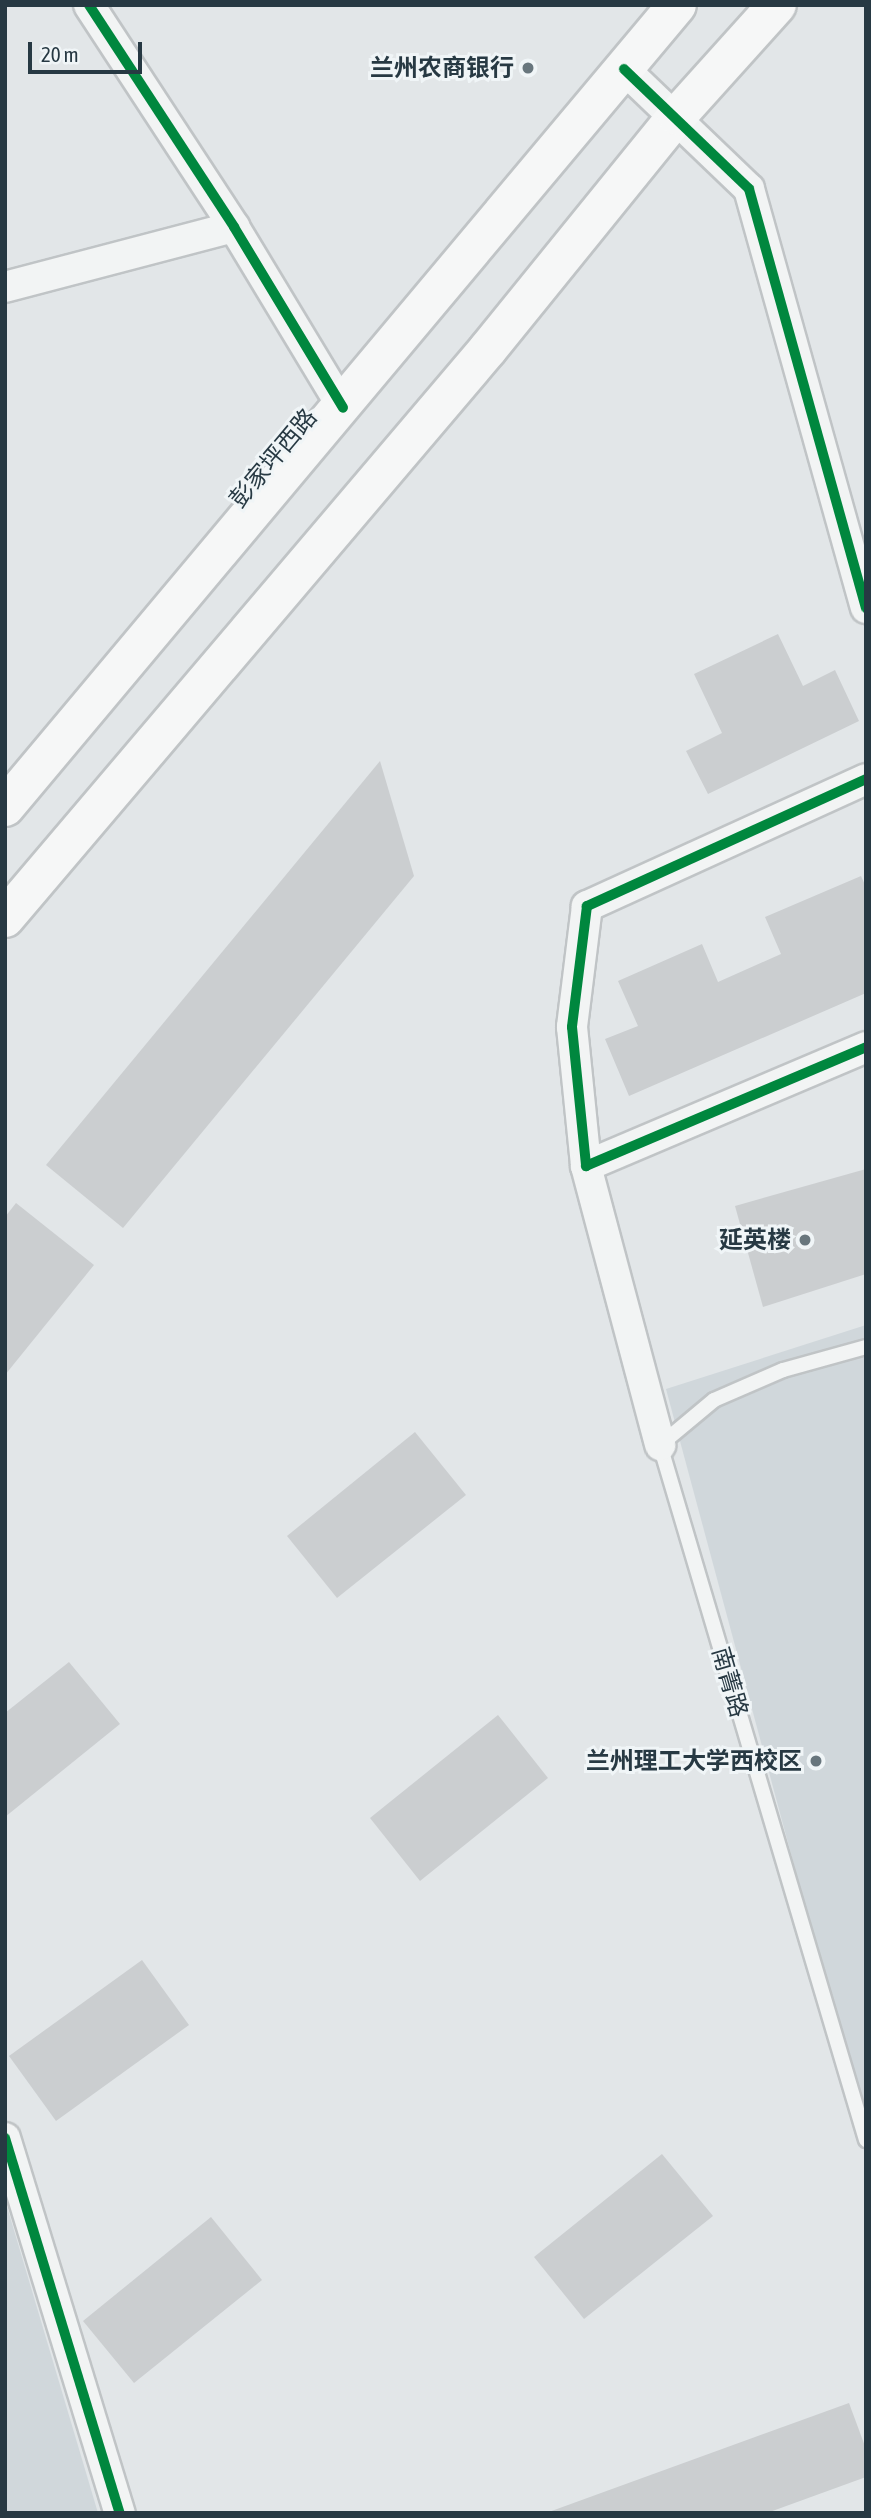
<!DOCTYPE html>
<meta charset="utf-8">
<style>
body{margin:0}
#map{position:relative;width:871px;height:2518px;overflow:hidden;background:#e2e6e8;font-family:"Asap Condensed","Noto Sans SC",sans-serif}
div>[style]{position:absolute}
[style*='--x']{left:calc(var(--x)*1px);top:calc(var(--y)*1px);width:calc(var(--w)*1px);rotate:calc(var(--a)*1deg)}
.built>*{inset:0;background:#d0d7db}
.building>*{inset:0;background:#cbced0}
.roads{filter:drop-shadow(2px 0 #c0c4c6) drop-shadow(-2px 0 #c0c4c6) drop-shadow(0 2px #c0c4c6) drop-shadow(0 -2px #c0c4c6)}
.lane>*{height:14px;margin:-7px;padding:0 7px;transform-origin:7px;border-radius:7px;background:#f2f4f4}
.street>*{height:30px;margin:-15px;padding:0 15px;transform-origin:15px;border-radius:15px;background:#f2f4f4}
.secondary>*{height:38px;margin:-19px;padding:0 19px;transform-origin:19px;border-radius:19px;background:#f6f7f7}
.cycleway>*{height:10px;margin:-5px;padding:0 5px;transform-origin:5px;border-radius:5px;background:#00873e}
.dots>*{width:19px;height:19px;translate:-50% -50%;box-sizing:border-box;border:4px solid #f0f5f7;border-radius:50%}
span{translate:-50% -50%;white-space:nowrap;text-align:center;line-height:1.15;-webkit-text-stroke:6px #f0f5f7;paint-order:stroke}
.poi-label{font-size:24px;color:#273943;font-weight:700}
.right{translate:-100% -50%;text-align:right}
.street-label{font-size:24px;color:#273943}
.frame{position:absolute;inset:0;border:7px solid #273943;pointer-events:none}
.scale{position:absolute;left:28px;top:42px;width:114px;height:32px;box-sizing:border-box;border:4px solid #273943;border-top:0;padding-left:9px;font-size:21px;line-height:24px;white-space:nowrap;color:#273943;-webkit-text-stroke:5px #f0f5f7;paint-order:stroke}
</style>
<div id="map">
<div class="built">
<div style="clip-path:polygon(866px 1325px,866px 2133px,666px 1389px)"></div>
<div style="clip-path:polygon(5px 2200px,98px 2513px,5px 2513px)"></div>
</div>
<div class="building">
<div style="clip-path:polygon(778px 634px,803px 686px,835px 670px,859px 721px,708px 794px,686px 751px,722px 733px,694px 674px)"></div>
<div style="clip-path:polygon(380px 761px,414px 876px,123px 1228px,46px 1165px)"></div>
<div style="clip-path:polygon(861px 876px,866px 887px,866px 993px,629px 1096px,605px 1039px,638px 1026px,618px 981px,702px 944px,718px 982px,781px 954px,765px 917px)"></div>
<div style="clip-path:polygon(866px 1169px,866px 1274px,763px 1307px,735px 1206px)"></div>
<div style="clip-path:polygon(16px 1203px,94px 1265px,5px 1375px,5px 1217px)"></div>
<div style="clip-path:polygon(415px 1432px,466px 1495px,337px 1598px,287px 1536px)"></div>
<div style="clip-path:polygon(69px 1662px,120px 1724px,5px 1817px,5px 1713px)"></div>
<div style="clip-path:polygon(498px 1715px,548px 1778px,420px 1881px,370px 1818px)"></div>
<div style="clip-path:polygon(142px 1960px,189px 2025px,56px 2121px,9px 2056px)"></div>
<div style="clip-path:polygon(662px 2154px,713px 2216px,584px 2319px,534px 2257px)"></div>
<div style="clip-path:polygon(211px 2217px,262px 2280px,134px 2383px,83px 2321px)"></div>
<div style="clip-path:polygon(849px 2403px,866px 2449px,866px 2477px,767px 2513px,546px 2513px)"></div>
</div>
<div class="roads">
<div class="lane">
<div style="--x:866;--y:1347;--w:86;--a:164.5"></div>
<div style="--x:783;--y:1370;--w:75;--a:156.5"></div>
<div style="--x:714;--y:1400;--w:70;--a:140.2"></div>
<div style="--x:660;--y:1445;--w:725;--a:73.49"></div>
</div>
<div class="street">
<div style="--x:89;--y:5;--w:265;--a:56.8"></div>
<div style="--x:234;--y:227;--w:211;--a:58.9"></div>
<div style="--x:624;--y:69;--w:173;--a:43.8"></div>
<div style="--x:749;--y:189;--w:435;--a:74.4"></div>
<div style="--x:5;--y:287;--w:237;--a:-14.7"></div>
<div style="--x:866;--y:779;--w:307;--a:155.5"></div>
<div style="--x:587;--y:906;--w:122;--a:97.1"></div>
<div style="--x:572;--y:1027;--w:140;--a:84.2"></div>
<div style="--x:586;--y:1166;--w:304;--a:-23"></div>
<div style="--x:586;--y:1166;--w:289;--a:75.1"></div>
<div style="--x:5;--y:2138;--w:392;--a:73"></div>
</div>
<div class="secondary">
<div style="--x:5;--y:807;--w:1046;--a:-50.04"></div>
<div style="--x:5;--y:918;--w:746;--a:-49.67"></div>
<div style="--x:488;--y:349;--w:300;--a:-51"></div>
<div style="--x:677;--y:116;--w:149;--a:-48"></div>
</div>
</div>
<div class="cycleway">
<div style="--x:89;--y:5;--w:265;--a:56.8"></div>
<div style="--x:234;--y:227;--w:211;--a:58.9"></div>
<div style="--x:624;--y:69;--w:173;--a:43.8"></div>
<div style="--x:749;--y:189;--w:435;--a:74.4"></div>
<div style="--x:866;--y:779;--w:307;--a:155.5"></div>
<div style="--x:587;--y:906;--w:122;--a:97.1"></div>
<div style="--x:572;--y:1027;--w:140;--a:84.2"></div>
<div style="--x:586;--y:1166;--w:304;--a:-23"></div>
<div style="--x:5;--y:2138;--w:392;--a:73"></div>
</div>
<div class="dots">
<div style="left:528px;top:68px;background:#68767d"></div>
<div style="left:805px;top:1240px;background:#68767d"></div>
<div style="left:816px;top:1761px;background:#68767d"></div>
</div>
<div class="poi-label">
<span class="right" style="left:514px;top:68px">兰州农商银行</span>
<span class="right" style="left:791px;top:1240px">延英楼</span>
<span class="right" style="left:802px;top:1761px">兰州理工大学西校区</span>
</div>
<div class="street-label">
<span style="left:273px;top:458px;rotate:-50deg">彭家坪西路</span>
<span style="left:730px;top:1682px;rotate:74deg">南菁路</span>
</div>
<div class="frame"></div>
<div class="scale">20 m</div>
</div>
